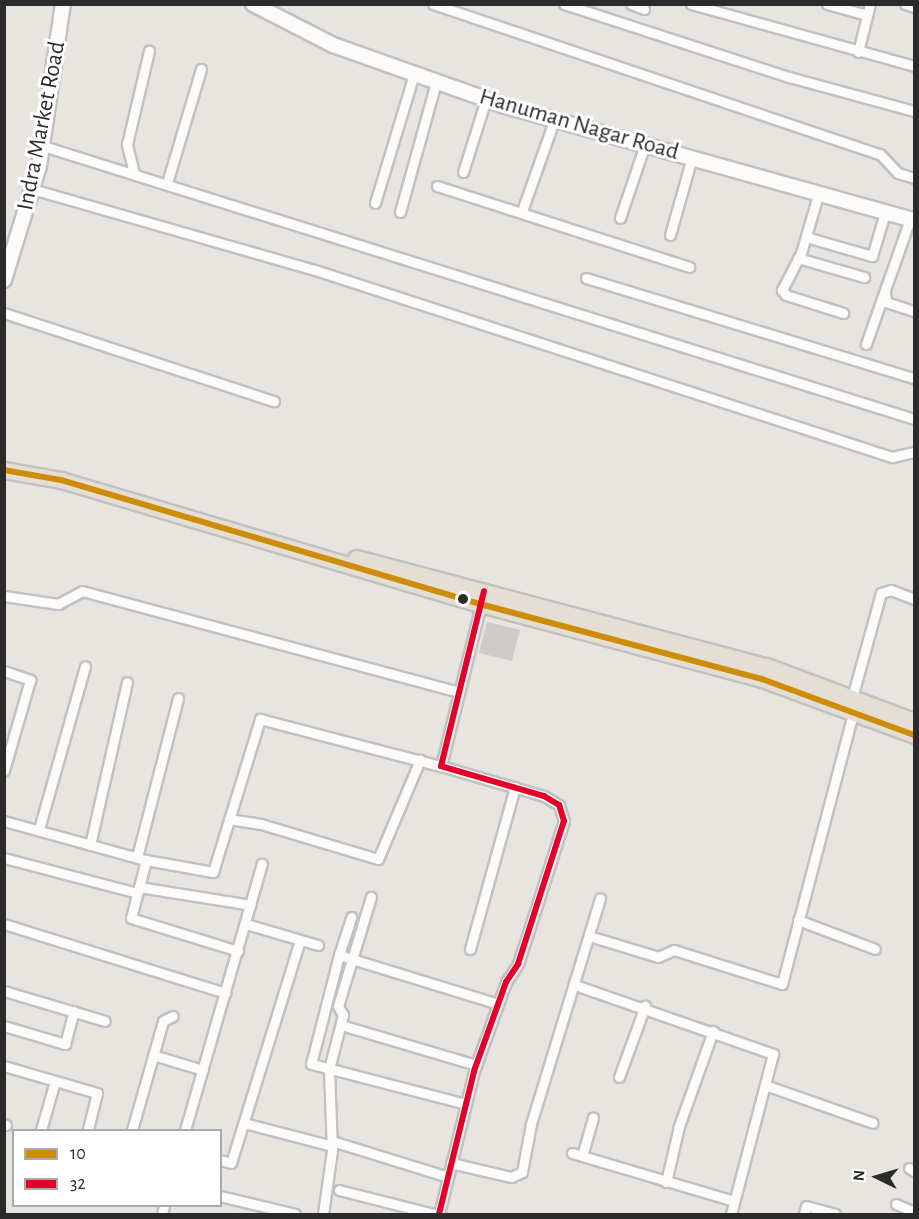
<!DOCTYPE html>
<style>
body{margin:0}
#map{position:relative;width:919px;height:1219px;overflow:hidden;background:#e8e4e0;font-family:"Alegreya Sans",sans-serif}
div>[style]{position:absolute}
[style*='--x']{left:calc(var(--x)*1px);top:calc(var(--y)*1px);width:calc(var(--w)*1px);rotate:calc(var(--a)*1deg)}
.building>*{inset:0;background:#cdcac7}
.roads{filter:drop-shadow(2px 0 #c2c1c1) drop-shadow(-2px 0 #c2c1c1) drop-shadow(0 2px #c2c1c1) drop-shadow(0 -2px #c2c1c1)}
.street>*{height:9px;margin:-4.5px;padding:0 4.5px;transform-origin:4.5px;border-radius:4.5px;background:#fcfbfa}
.secondary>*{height:14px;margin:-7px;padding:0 7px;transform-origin:7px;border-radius:7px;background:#fcfbfa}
.primary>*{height:15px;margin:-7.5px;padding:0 7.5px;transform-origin:7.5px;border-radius:7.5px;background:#e5ded4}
.bus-1>*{height:6px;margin:-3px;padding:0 3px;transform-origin:3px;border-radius:3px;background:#ce8d09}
.bus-2>*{height:6px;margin:-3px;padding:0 3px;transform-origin:3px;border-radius:3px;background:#e4002b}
.dots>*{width:16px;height:16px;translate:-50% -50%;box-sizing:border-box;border:3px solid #fff;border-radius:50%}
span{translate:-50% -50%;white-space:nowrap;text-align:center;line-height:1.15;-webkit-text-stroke:6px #fff;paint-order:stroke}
.street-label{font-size:24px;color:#2b2b2b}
.frame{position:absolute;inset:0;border:6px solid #2b2b2b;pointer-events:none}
.legend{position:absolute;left:12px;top:1129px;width:210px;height:78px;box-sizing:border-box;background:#fff;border:2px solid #aaa;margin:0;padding:8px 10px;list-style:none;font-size:18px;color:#2b2b2b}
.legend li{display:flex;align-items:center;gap:12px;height:30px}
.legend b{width:30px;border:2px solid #aaa}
.north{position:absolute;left:847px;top:1147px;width:60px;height:60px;-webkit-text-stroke:4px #fff;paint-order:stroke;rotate:275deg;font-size:16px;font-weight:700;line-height:24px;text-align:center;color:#2b2b2b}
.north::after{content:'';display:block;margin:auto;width:21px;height:27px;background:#2b2b2b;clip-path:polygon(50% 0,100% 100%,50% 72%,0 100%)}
</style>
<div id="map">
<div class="building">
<div style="clip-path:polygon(487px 622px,520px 630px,512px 661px,479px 653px)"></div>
</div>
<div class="roads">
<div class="street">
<div style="--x:433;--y:4;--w:471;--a:18.6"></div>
<div style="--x:880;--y:154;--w:26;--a:47"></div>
<div style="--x:898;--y:173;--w:17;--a:17"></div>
<div style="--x:564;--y:4;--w:237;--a:18"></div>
<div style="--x:789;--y:77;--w:130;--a:15.2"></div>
<div style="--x:631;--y:4;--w:14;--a:21"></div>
<div style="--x:691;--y:4;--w:231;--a:15.5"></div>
<div style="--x:827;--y:4;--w:41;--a:15.4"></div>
<div style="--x:905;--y:4;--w:9;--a:18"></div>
<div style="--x:858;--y:52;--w:49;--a:-76"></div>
<div style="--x:43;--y:146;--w:913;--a:17.4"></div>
<div style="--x:463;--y:172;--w:77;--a:-72.5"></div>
<div style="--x:134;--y:173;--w:30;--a:-104"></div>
<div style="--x:127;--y:144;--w:96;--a:-76.7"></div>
<div style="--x:167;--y:183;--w:119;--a:-73.4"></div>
<div style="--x:437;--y:186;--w:265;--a:17.8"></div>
<div style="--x:32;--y:189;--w:294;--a:16"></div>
<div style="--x:315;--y:270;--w:607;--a:17.96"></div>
<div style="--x:892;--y:457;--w:23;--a:-13"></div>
<div style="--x:818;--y:195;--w:60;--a:106.3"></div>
<div style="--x:801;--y:253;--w:42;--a:117.2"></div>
<div style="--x:782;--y:290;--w:6;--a:51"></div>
<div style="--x:786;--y:295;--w:60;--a:17.5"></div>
<div style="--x:375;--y:203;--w:135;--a:-73.2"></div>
<div style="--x:522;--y:211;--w:99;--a:-70.5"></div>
<div style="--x:400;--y:212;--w:135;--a:-74.5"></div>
<div style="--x:620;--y:218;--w:78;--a:-71.3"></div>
<div style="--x:670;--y:235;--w:81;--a:-74.2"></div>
<div style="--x:806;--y:237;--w:69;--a:16.1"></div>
<div style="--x:872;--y:256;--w:45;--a:-73.2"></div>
<div style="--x:798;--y:258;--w:69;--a:16.1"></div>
<div style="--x:586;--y:278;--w:343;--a:17"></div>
<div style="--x:885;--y:293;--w:9;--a:84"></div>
<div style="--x:886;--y:302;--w:29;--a:18"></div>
<div style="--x:4;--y:313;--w:284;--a:18.1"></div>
<div style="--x:866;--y:344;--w:133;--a:-70.6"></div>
<div style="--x:4;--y:596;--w:55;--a:8.4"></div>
<div style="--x:58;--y:604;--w:27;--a:-28"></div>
<div style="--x:82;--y:591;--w:387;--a:15"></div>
<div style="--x:4;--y:671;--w:28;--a:19"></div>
<div style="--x:30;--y:680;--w:94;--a:106.1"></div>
<div style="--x:852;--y:698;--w:109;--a:-74.6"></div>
<div style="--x:881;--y:593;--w:10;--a:-17"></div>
<div style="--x:891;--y:590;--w:25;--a:21"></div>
<div style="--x:229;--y:819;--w:32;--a:9"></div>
<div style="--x:261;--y:824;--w:122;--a:16.7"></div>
<div style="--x:378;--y:859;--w:108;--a:-67"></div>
<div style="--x:4;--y:821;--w:147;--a:15.4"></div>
<div style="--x:146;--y:860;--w:68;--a:10.2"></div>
<div style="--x:213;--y:872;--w:160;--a:-72.9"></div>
<div style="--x:260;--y:719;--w:187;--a:14.6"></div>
<div style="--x:39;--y:829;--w:169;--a:-74.2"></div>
<div style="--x:90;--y:845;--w:167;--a:-77.2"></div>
<div style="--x:137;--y:857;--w:164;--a:-75.5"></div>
<div style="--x:4;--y:858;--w:138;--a:14.7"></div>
<div style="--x:146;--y:860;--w:60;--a:104.5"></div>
<div style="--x:131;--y:918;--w:112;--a:17.1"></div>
<div style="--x:139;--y:887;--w:113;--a:9.1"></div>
<div style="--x:798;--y:920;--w:82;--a:20.6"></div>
<div style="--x:4;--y:924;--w:232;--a:17.3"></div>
<div style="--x:246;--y:924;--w:75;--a:16.3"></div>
<div style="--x:589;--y:936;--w:72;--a:16.9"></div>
<div style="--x:658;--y:957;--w:17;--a:-24"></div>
<div style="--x:674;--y:950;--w:113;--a:17.5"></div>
<div style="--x:782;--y:984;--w:283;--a:-75.3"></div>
<div style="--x:470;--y:949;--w:168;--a:-74.5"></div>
<div style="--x:339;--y:955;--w:40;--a:-72"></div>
<div style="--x:575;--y:985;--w:210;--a:19.2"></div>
<div style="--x:773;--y:1054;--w:165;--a:104.7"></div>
<div style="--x:4;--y:991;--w:105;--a:16.5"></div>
<div style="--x:341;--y:1025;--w:141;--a:16.5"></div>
<div style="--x:4;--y:1026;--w:64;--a:16.4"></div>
<div style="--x:65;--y:1044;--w:34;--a:-75"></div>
<div style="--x:153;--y:1055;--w:52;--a:16.7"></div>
<div style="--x:4;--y:1066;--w:97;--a:16.2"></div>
<div style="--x:97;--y:1093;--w:38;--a:104"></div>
<div style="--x:619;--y:1077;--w:76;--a:-69.9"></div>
<div style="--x:765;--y:1085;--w:114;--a:19.4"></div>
<div style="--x:466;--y:1104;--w:160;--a:-165.5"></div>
<div style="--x:311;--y:1064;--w:113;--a:-75.6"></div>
<div style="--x:339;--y:955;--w:166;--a:17.1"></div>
<div style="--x:244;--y:1123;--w:91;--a:14.6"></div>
<div style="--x:4;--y:1124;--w:2;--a:27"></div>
<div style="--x:41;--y:1130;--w:51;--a:-74.1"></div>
<div style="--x:132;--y:1130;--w:113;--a:-74.1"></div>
<div style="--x:163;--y:1021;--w:11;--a:-27"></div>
<div style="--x:185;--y:1130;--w:277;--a:-73.9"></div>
<div style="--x:332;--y:1141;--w:121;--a:17.2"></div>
<div style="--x:572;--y:1153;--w:169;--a:16.5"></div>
<div style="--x:582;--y:1156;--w:40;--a:-74"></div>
<div style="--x:220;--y:1160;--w:11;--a:15"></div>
<div style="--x:231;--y:1163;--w:233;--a:-72.8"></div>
<div style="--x:451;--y:1163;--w:62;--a:13.1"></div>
<div style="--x:511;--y:1177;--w:12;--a:-24"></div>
<div style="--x:522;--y:1172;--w:49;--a:-79.4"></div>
<div style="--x:531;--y:1124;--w:236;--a:-73"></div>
<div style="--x:909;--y:1168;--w:6;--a:31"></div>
<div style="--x:666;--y:1182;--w:57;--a:-76.9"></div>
<div style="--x:679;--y:1126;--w:101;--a:-70.3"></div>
<div style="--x:339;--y:1190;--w:97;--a:14.3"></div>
<div style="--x:220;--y:1196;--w:77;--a:13.5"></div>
<div style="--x:896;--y:1204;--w:20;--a:24"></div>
<div style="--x:162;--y:1214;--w:8;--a:-76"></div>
<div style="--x:323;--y:1214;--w:64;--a:-81.9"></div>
<div style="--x:332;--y:1151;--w:82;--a:-92.1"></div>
<div style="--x:329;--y:1069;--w:56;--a:-75.5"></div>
<div style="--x:343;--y:1015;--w:10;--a:-119"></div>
<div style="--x:338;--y:1006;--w:114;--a:-73.2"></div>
<div style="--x:439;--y:1214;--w:147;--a:-76.2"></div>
<div style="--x:474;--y:1071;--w:95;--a:-70.2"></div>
<div style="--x:506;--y:982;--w:22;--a:-56"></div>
<div style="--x:518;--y:964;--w:150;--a:-72.2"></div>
<div style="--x:564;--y:821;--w:17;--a:-107"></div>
<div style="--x:559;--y:805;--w:17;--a:-149"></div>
<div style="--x:544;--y:796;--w:107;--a:-163.8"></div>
<div style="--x:441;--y:766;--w:171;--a:-76.1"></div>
<div style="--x:804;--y:1214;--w:8;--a:-76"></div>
<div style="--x:806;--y:1206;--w:30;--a:15"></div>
</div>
<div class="secondary">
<div style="--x:253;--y:4;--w:90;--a:27.1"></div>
<div style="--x:333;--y:45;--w:182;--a:19.5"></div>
<div style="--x:505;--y:106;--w:425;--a:15.6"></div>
<div style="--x:4;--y:280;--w:119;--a:-72.9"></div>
<div style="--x:39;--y:166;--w:164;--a:-81.6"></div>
</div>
<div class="primary">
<div style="--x:4;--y:470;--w:58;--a:10"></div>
<div style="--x:61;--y:480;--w:437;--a:16.5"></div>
<div style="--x:480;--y:604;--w:292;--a:14.9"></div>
<div style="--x:762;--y:679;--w:162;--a:20.2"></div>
<div style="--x:356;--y:558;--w:424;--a:14.8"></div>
<div style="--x:766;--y:666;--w:158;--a:20.4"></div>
</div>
</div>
<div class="bus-1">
<div style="--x:4;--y:470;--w:58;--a:10"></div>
<div style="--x:61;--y:480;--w:437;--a:16.5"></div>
<div style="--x:480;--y:604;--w:292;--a:14.9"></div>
<div style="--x:762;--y:679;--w:162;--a:20.2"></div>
</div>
<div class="bus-2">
<div style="--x:439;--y:1214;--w:147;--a:-76.2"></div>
<div style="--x:474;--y:1071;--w:95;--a:-70.2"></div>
<div style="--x:506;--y:982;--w:22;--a:-56"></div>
<div style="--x:518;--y:964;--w:150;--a:-72.2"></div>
<div style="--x:564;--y:821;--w:17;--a:-107"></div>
<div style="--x:559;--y:805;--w:17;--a:-149"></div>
<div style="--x:544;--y:796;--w:107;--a:-163.8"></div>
<div style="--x:441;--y:766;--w:180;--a:-76.2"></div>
</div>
<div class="dots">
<div style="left:463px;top:599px;background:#2b2b2b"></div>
</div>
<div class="street-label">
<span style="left:579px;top:125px;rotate:16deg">Hanuman Nagar Road</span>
<span style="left:42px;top:126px;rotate:-79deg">Indra Market Road</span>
</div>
<div class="frame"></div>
<ul class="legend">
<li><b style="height:8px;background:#ce8d09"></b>10</li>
<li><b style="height:8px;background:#e4002b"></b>32</li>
</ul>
<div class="north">N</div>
</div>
